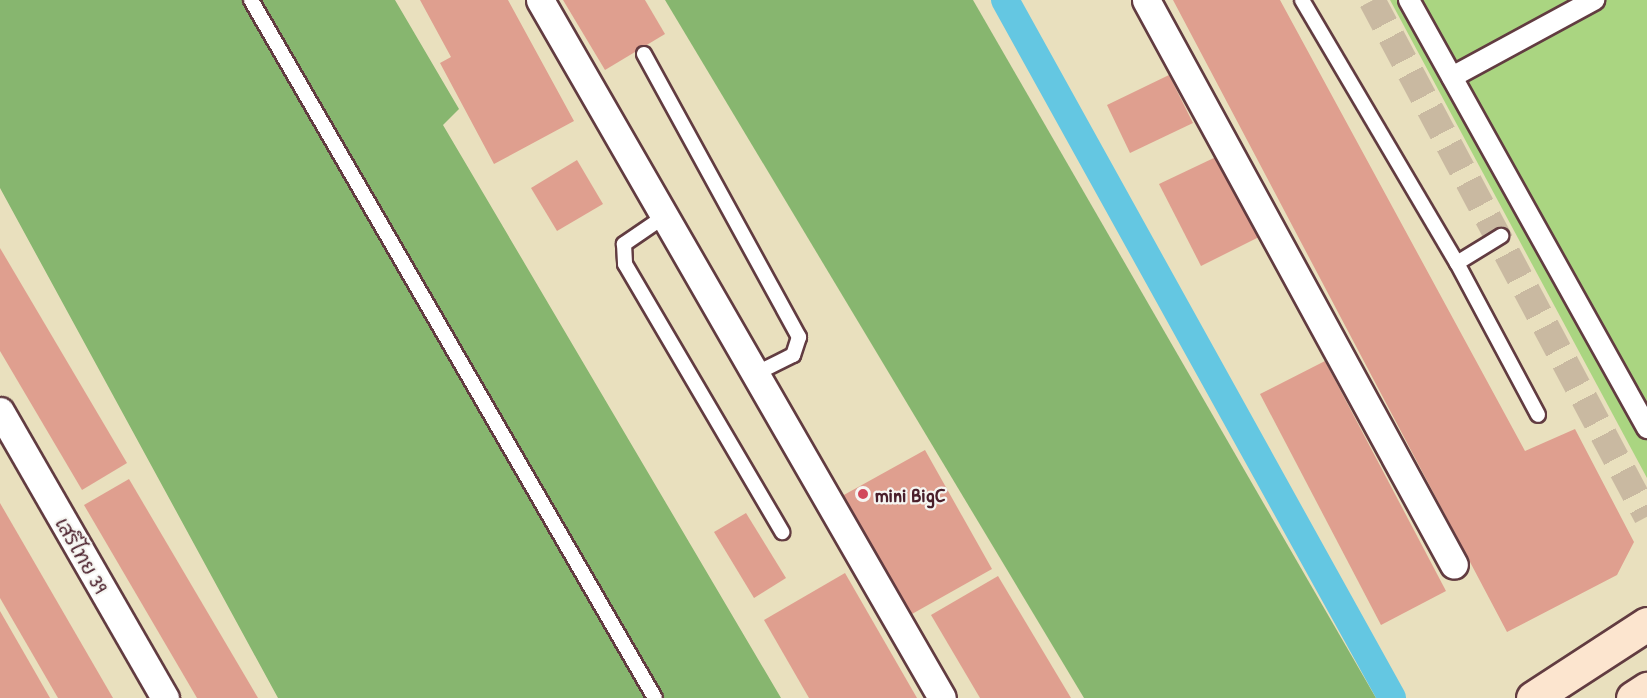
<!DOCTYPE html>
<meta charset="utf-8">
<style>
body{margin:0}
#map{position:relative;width:1647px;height:698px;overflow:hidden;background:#e9e0be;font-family:"Patrick Hand","Playpen Sans Thai",sans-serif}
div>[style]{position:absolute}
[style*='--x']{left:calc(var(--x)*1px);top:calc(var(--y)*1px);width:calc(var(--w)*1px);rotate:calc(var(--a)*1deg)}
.green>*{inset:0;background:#aad581}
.forest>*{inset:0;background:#87b66f}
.canal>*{height:28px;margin:-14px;padding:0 14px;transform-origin:14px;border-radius:14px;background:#64c7e2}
.building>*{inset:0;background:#df9f8f}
.minor-tunnel>*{height:27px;margin-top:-13.5px;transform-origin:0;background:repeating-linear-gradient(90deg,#c9b9a1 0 27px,transparent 0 41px)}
.roads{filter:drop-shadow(2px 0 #623c41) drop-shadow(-2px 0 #623c41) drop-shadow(0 2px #623c41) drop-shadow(0 -2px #623c41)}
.service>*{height:14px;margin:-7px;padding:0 7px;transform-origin:7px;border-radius:7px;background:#fff}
.pedestrian>*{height:20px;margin:-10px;padding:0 10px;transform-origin:10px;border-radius:10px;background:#fff}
.minor>*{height:27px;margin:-13.5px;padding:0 13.5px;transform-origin:13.5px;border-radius:13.5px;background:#fff}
.secondary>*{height:33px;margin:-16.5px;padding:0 16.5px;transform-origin:16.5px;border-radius:16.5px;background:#fce5cf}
.dots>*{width:16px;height:16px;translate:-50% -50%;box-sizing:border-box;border:3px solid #f6f6f2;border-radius:50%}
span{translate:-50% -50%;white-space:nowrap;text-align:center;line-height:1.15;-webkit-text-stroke:4.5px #f6f6f2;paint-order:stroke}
.poi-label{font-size:20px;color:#4a1f2b;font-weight:700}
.left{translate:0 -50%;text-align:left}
.street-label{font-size:20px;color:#4a1f2b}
</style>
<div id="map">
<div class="green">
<div style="clip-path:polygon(1390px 0,1647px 0,1647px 478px)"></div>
</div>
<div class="forest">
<div style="clip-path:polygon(0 0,395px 0,459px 109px,443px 125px,781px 698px,278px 698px,0 188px)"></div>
<div style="clip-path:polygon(665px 0,973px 0,1376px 698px,1084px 698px)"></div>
</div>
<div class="canal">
<div style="--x:1005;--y:0;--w:798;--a:60.99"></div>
</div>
<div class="building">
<div style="clip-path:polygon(420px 0,508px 0,574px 121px,494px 164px,440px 63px,451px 57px)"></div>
<div style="clip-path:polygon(563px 0,645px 0,665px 34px,605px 70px)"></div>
<div style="clip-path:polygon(1173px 0,1280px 0,1525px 451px,1575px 429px,1634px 542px,1617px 575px,1507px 632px)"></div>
<div style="clip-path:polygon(1169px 75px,1193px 123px,1130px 153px,1107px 105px)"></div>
<div style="clip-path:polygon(1218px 156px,1259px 237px,1201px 266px,1159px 184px)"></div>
<div style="clip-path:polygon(577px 160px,603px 204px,557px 231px,531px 188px)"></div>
<div style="clip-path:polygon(0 248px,127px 463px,82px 490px,0 351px)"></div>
<div style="clip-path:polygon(1325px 361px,1446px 591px,1381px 625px,1260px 394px)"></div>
<div style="clip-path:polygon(925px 450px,992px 569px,912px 614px,842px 496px)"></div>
<div style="clip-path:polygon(129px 479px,258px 698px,197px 698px,84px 505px)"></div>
<div style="clip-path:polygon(0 503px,113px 698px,58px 698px,0 598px)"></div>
<div style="clip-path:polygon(746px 513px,786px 578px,754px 598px,714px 532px)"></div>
<div style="clip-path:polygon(845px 573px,917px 698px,809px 698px,764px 620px)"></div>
<div style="clip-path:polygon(998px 576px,1071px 698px,980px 698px,931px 615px)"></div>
<div style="clip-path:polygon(0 611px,50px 698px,0 698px)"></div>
</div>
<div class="minor-tunnel">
<div style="--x:1372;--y:0;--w:585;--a:61.94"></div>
</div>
<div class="roads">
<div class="service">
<div style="--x:251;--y:0;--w:806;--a:59.94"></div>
<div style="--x:1302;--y:0;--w:305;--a:59.5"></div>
<div style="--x:1457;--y:263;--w:172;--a:61.9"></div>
<div style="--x:644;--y:54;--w:323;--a:61.3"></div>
<div style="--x:799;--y:337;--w:19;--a:108"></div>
<div style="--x:793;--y:355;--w:42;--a:153.4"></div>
<div style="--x:665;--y:216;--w:50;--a:145.7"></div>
<div style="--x:624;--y:244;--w:20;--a:87"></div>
<div style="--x:625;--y:264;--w:311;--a:59.6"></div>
<div style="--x:1457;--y:263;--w:52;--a:-31.5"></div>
</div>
<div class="pedestrian">
<div style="--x:1409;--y:0;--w:490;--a:60.9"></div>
<div style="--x:1452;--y:77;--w:162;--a:-28.5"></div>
</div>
<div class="minor">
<div style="--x:540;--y:0;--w:805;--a:60.06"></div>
<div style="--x:1146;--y:0;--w:643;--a:61.4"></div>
<div style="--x:0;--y:411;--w:331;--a:60.1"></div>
</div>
<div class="secondary">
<div style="--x:1533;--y:698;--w:136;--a:-33"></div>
<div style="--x:1633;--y:698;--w:17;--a:-33"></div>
</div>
</div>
<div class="dots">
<div style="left:863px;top:494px;background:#d1495b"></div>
</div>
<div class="poi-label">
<span class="left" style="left:875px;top:494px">mini BigC</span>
</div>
<div class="street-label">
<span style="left:82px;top:555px;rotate:60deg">เสรีไทย 39</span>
</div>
</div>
